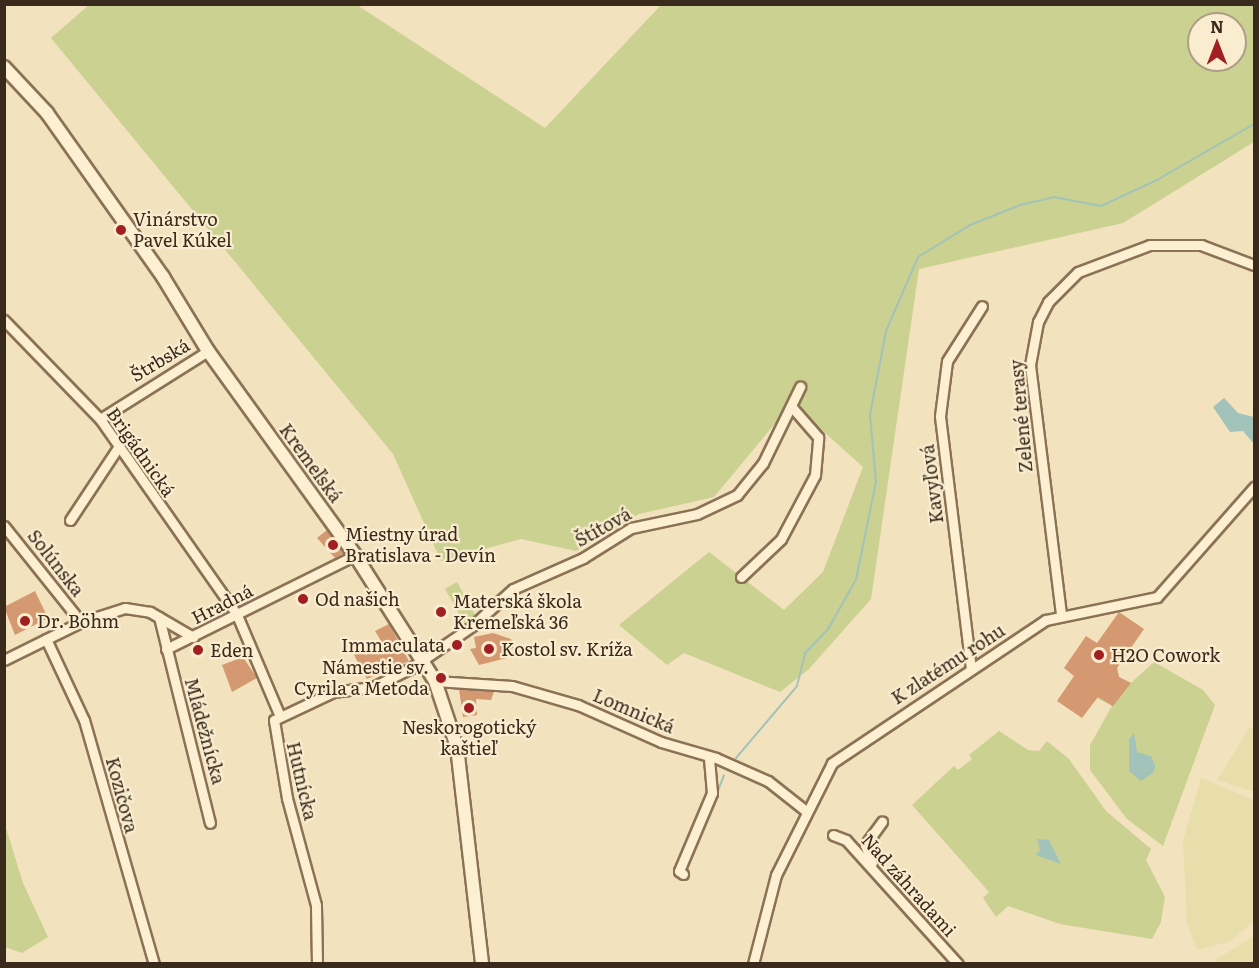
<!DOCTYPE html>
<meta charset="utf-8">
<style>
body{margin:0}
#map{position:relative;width:1259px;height:968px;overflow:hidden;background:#f2e2be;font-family:Literata,serif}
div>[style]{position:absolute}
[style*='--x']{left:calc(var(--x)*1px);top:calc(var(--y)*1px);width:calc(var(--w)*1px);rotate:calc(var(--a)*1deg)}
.farmland>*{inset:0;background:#e8deab}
.green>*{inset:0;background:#cad191}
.water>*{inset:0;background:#a2c3b9}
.stream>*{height:2px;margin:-1px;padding:0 1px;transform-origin:1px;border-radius:1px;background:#a2c3b9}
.building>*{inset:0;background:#d49970}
.roads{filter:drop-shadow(2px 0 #8c7255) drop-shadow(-2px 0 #8c7255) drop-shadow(0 2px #8c7255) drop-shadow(0 -2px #8c7255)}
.street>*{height:9px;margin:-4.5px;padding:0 4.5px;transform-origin:4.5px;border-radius:4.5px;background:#fcefd2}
.secondary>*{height:12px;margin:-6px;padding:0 6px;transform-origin:6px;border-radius:6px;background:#fcefd2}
.dots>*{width:16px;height:16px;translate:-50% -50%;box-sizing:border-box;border:3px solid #f9eccf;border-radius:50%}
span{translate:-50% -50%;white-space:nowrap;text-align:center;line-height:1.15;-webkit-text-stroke:4.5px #f9eccf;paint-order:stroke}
.poi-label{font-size:18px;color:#3a2a1b}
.left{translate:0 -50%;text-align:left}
.right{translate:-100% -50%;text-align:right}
.street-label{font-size:18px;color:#3a2a1b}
.frame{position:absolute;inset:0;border:6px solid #3a2a1b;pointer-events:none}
.north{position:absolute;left:1187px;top:12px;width:60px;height:60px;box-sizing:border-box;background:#f9eccf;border:2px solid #ad9e87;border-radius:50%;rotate:0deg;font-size:16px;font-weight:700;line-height:24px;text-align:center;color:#3a2a1b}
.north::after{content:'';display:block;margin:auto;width:21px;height:27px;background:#a11f21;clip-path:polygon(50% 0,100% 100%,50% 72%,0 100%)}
</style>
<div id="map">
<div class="farmland">
<div style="clip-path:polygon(1250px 727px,1254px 728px,1254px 792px,1217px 780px)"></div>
<div style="clip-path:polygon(1201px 778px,1254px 800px,1254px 921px,1229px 942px,1197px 950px,1187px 923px,1183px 841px)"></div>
<div style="clip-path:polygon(1254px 936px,1254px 963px,1216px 963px,1215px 960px)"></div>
</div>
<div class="green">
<div style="clip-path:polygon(evenodd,89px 5px,357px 5px,545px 128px,661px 5px,1254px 5px,1254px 142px,1123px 223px,919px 269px,871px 599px,809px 669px,780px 692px,684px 653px,667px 665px,619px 625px,709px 552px,784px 610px,823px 572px,863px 467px,792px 403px,714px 497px,639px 514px,576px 551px,521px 539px,441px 561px,393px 454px,51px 38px,89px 5px,1199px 24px,1235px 24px,1235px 60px,1199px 60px,1199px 24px)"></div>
<div style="clip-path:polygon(457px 582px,476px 617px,466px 626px,445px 589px)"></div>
<div style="clip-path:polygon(1131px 640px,1117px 668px,1119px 677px,1131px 683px,1154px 662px,1203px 690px,1215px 705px,1163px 846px,1127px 819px,1090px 770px,1090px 745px,1112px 706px,1097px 698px)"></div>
<div style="clip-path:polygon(999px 731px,1028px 750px,1039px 751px,1047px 741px,1069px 759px,1106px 811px,1151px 849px,1146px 860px,1165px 897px,1161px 922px,1152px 939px,1060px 924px,1008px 906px,996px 917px,983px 898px,989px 892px,912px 805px,954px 766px,958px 770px,972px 759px,969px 755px)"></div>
<div style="clip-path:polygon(5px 825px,23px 883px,48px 937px,22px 953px,5px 947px)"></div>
</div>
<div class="water">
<div style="clip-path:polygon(1224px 398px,1238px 413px,1254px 417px,1254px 444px,1243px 431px,1230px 432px,1213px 407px)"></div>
<div style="clip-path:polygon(1134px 733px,1137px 752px,1151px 756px,1155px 765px,1154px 772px,1141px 781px,1129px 771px,1129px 740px)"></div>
<div style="clip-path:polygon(1037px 839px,1049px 840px,1061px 864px,1036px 855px,1040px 850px)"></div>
</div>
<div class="stream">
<div style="--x:736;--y:758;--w:94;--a:-49.7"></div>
<div style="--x:797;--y:686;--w:34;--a:-76"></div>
<div style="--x:805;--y:653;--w:33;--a:-46"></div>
<div style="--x:828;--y:629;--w:56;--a:-60.3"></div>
<div style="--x:856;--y:580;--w:100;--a:-78.5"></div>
<div style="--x:876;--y:482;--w:67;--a:-95.1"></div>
<div style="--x:870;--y:415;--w:86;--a:-79.2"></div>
<div style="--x:886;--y:331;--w:81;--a:-66.6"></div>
<div style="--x:918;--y:257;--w:61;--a:-31.6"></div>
<div style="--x:970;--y:225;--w:54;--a:-21.8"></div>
<div style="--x:1020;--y:205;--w:35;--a:-13"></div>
<div style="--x:1054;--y:197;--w:48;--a:10.8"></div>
<div style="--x:1101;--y:206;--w:62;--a:-24.9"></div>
<div style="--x:1157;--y:180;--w:112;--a:-30"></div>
<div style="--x:706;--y:822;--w:50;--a:-69"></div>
<div style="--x:656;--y:964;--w:1;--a:-90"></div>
</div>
<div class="building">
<div style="clip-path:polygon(327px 530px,344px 553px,335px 558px,317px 538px)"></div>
<div style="clip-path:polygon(35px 591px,48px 618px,15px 635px,4px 607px)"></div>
<div style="clip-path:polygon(1119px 612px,1144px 629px,1117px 668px,1119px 677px,1131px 683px,1113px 706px,1098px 697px,1082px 718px,1057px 701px,1074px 676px,1064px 668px,1086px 636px,1097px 643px)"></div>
<div style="clip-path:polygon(389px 624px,409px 661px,367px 679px,354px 655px,381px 641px,375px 631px)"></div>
<div style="clip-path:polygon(493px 633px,511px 639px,513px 648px,505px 650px,507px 658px,479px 665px,470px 649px,476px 648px,474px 637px)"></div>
<div style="clip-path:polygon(243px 657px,257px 678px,232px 692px,222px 665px)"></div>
<div style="clip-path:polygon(459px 689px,494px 692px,491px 700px,476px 699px,477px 715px,463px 717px)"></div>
</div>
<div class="roads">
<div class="street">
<div style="--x:4;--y:320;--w:138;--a:45.9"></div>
<div style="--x:100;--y:419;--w:239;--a:55"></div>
<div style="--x:237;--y:615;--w:108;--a:67"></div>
<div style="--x:100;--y:419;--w:128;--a:-32.2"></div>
<div style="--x:70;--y:520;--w:85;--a:-56.5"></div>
<div style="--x:4;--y:526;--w:123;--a:51.3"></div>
<div style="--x:741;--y:577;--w:55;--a:-43.5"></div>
<div style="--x:781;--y:539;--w:72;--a:-62"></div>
<div style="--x:815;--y:475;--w:38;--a:-85"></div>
<div style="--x:818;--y:437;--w:41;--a:-131.1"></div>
<div style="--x:1061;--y:614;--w:251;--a:-97.1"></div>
<div style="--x:1030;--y:365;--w:44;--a:-79.5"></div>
<div style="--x:1038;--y:322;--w:22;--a:-63"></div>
<div style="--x:1048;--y:302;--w:42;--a:-45"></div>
<div style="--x:1078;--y:272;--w:77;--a:-20.6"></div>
<div style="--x:1150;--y:245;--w:51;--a:0"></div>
<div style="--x:1201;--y:245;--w:57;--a:20.7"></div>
<div style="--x:159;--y:617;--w:212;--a:76.1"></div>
<div style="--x:46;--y:639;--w:89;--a:64.9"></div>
<div style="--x:84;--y:720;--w:254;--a:74"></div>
<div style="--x:166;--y:649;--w:211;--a:-26.4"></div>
<div style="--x:4;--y:660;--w:86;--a:-26.3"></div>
<div style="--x:81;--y:622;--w:46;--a:-17.7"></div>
<div style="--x:125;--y:608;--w:25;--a:9"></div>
<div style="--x:150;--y:612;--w:50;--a:30.2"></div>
<div style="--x:971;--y:669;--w:255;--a:-97"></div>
<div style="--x:940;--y:416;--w:55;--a:-82.7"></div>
<div style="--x:947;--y:361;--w:65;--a:-57.5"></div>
<div style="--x:435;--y:681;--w:77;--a:3.7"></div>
<div style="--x:512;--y:686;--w:69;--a:16.1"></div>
<div style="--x:578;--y:705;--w:91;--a:24"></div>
<div style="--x:661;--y:742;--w:57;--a:16.2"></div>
<div style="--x:716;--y:758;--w:57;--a:23.9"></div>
<div style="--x:768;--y:781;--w:48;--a:38.3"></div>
<div style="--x:833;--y:835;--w:14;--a:21"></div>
<div style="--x:846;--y:840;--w:167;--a:47.9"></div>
<div style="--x:872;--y:863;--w:19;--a:-111"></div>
<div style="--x:865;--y:845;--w:29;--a:-54"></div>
<div style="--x:683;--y:874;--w:5;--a:-143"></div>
<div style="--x:679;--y:871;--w:85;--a:-67.1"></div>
<div style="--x:712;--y:793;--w:37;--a:-95"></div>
<div style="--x:317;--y:964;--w:59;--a:-91"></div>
<div style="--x:316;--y:905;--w:111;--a:-105.2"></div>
<div style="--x:287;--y:798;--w:79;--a:-99.5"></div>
<div style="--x:274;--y:720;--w:65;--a:-25.4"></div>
<div style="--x:333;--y:692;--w:40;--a:-7.1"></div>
<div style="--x:373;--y:687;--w:42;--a:-26.6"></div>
<div style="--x:411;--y:668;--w:74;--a:-34.5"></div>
<div style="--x:472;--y:626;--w:55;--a:-42.1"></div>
<div style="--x:513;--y:589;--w:77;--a:-23.9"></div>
<div style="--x:583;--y:558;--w:57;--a:-32"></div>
<div style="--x:631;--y:528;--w:67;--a:-12"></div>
<div style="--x:697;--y:514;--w:44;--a:-25.4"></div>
<div style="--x:737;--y:495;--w:41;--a:-50.9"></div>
<div style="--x:763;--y:463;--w:85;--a:-64"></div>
<div style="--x:753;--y:964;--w:92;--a:-75.5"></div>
<div style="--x:776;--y:875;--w:125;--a:-63.4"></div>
<div style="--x:832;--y:763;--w:257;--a:-33.8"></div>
<div style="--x:1046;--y:620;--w:113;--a:-11.7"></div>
<div style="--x:1157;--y:597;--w:147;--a:-48.6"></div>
</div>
<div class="secondary">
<div style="--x:4;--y:67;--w:63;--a:46.9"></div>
<div style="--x:47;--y:113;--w:201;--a:54.7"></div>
<div style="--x:163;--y:277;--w:87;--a:58.7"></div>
<div style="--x:208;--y:351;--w:251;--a:54.2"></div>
<div style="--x:355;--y:555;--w:149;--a:57.6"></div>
<div style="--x:435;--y:681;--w:70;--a:71.6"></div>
<div style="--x:457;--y:747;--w:218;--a:83.4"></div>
</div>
</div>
<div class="dots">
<div style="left:121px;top:230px;background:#a11f21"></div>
<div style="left:333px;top:545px;background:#a11f21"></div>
<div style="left:303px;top:599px;background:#a11f21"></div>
<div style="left:441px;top:612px;background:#a11f21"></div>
<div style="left:25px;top:621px;background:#a11f21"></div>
<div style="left:457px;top:645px;background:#a11f21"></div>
<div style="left:489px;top:649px;background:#a11f21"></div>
<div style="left:198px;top:650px;background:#a11f21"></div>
<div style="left:1099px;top:655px;background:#a11f21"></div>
<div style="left:441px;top:678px;background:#a11f21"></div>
<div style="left:469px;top:708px;background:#a11f21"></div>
</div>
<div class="poi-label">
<span class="left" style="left:133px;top:230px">Vinárstvo<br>Pavel Kúkel</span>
<span class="left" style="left:345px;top:545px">Miestny úrad<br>Bratislava - Devín</span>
<span class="left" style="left:315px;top:599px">Od našich</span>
<span class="left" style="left:453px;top:612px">Materská škola<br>Kremeľská 36</span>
<span class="left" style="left:37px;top:621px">Dr. Böhm</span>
<span class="right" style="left:445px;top:645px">Immaculata</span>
<span class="left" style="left:501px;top:649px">Kostol sv. Kríža</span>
<span class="left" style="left:210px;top:650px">Eden</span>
<span class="left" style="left:1111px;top:655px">H2O Cowork</span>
<span class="right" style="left:429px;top:678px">Námestie sv.<br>Cyrila a Metoda</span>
<span style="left:469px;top:738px">Neskorogotický<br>kaštieľ</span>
</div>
<div class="street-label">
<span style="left:160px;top:360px;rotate:-31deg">Štrbská</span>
<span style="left:1021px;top:416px;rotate:-95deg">Zelené terasy</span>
<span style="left:141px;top:452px;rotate:55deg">Brigádnická</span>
<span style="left:311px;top:463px;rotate:54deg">Kremeľská</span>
<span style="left:932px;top:484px;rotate:-97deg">Kavyľová</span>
<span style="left:603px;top:527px;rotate:-29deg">Štítová</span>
<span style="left:56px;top:563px;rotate:52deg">Solúnska</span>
<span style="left:222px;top:604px;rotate:-27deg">Hradná</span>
<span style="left:948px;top:664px;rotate:-33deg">K zlatému rohu</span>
<span style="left:634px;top:711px;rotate:23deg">Lomnická</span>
<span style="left:205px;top:731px;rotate:75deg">Mládežnícka</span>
<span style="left:302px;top:781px;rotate:77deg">Hutnícka</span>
<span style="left:122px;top:795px;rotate:75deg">Kozičova</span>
<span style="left:909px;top:885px;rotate:48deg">Nad záhradami</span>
</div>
<div class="frame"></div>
<div class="north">N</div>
</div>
